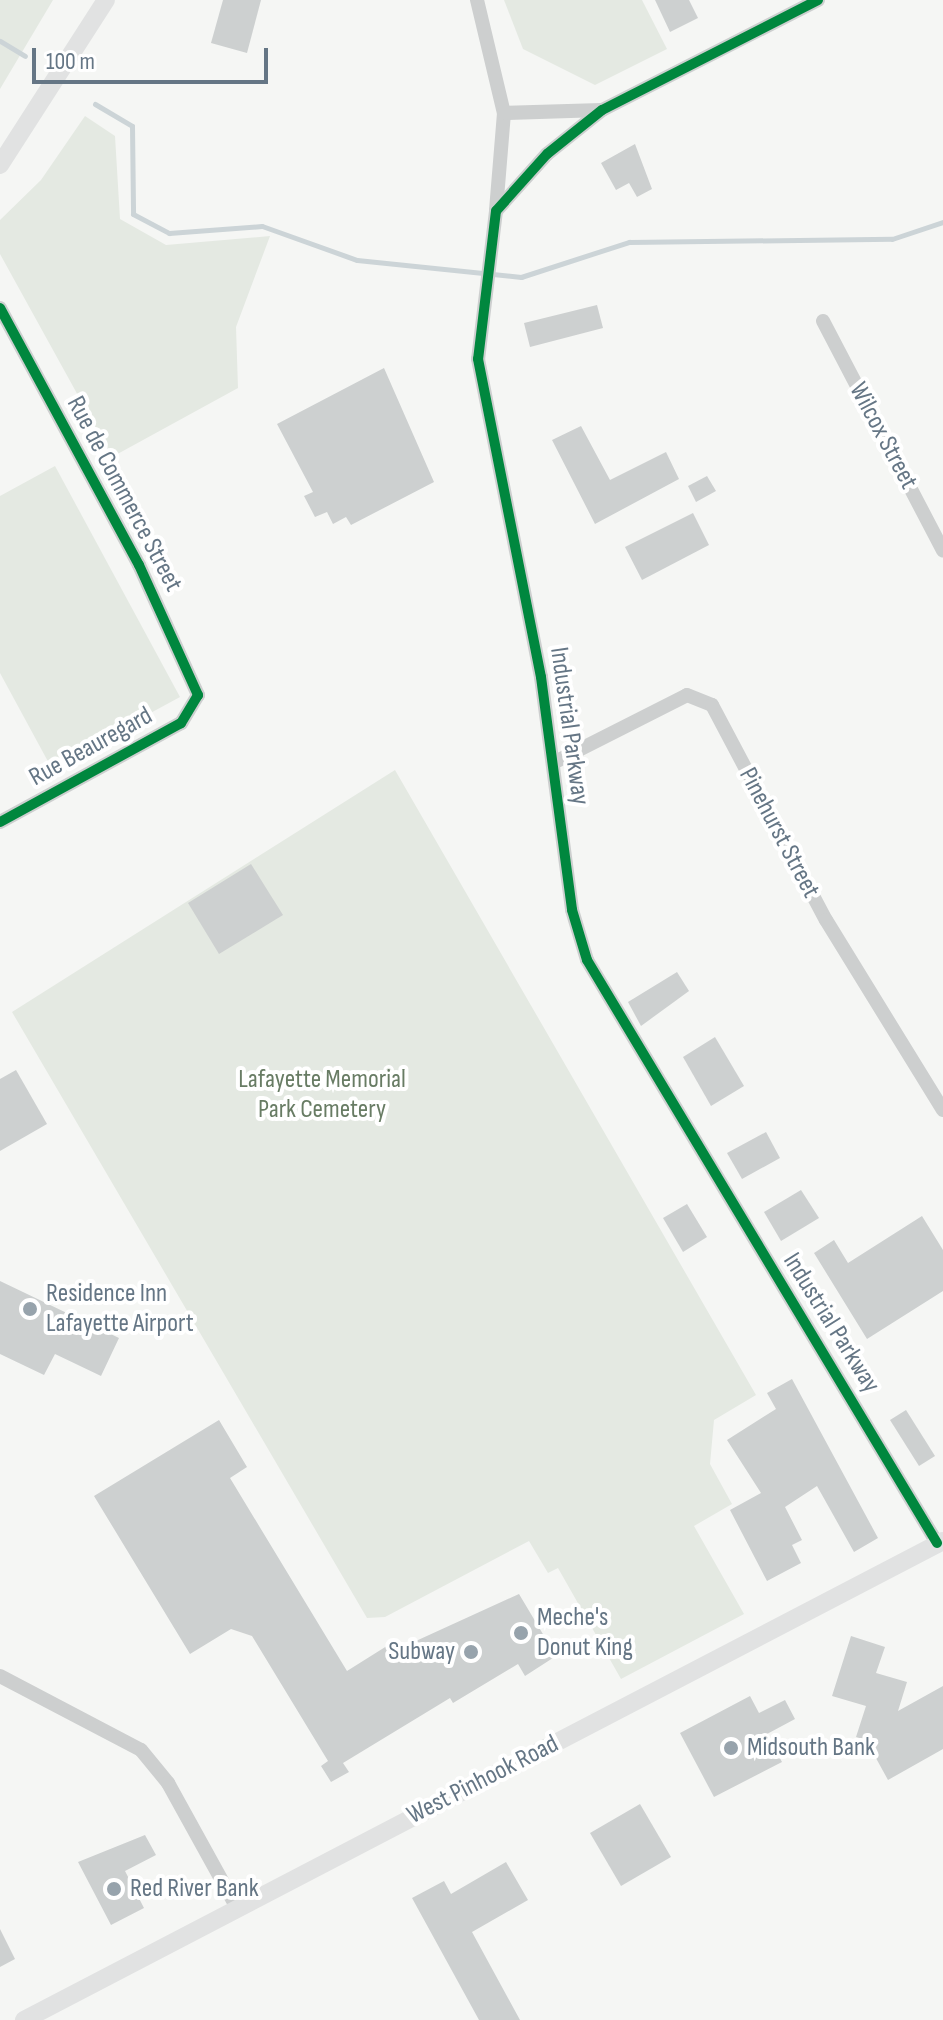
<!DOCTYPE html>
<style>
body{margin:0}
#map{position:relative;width:943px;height:2020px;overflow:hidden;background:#f5f6f4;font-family:"Sofia Sans Condensed",sans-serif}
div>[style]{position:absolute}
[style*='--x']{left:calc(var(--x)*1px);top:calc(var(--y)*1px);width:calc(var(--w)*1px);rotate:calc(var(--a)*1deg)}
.green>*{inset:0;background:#e4e9e2}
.stream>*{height:5px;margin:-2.5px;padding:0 2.5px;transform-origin:2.5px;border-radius:2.5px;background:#ccd4d7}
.building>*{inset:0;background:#cdd0d0}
.street>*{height:14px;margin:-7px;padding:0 7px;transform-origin:7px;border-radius:7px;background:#cdcfcf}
.secondary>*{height:18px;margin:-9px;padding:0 9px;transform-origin:9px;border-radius:9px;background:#e1e2e2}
.cycleway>*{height:10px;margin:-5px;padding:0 5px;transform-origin:5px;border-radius:5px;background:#00873e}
.dots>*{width:22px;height:22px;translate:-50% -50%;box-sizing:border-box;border:4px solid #fff;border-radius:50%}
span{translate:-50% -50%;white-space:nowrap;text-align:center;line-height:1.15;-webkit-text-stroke:8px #fff;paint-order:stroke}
.street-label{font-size:26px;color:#657685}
.park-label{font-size:26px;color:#687c64}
.poi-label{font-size:26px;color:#657685}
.left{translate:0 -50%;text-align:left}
.right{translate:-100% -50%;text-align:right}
.scale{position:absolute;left:32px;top:48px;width:236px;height:36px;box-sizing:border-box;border:4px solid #657685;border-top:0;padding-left:10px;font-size:24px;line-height:28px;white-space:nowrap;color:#657685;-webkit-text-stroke:6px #fff;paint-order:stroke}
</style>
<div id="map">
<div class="green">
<div style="clip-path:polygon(0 0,53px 0,0 89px)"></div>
<div style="clip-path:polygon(504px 0,642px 0,667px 49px,595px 85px,523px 49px)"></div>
<div style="clip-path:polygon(85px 116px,115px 136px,120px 219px,166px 245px,270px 236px,236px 327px,238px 388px,112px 457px,0 254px,0 220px,41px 180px)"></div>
<div style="clip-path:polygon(55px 466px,180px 697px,51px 767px,0 673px,0 496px)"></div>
<div style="clip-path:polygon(395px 770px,756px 1395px,714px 1420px,710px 1464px,732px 1504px,694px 1526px,744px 1614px,621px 1679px,558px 1568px,548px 1573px,529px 1541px,385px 1617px,367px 1618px,12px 1012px)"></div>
</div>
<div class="stream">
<div style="--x:0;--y:41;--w:29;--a:31"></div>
<div style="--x:95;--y:104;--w:43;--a:30.7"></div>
<div style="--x:132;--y:126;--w:88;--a:89.3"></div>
<div style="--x:133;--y:214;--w:41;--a:27.8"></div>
<div style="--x:169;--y:233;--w:93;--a:-4.3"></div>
<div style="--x:262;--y:226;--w:101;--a:19.7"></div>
<div style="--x:357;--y:260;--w:165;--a:5.9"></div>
<div style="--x:521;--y:277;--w:114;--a:-18"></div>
<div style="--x:629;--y:242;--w:263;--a:-0.7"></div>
<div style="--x:892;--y:239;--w:54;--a:-18.4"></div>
</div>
<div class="building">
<div style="clip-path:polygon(223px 0,261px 0,247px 53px,211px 43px)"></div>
<div style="clip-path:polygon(655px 0,689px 0,698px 18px,670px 32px)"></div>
<div style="clip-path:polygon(635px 144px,652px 189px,637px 197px,629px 183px,616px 190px,601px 163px)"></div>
<div style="clip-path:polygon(597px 305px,603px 328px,530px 347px,524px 323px)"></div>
<div style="clip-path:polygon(384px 368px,434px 482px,351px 525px,346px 517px,333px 524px,327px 512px,315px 517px,304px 496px,313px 492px,277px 424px)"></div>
<div style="clip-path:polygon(581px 426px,610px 480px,666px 452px,679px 479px,595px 524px,552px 440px)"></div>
<div style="clip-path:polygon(707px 476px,716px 491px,696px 502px,688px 486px)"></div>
<div style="clip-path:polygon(693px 513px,709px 545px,642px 580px,625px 547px)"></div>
<div style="clip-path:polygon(251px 864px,283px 915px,219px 954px,188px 903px)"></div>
<div style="clip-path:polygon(677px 972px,689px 991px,641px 1026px,628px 1002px)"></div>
<div style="clip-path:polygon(715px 1037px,744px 1086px,711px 1106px,683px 1057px)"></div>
<div style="clip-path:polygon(16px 1070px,47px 1124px,0 1151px,0 1079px)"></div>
<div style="clip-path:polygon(766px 1132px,780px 1158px,742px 1179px,727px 1153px)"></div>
<div style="clip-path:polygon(801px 1190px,819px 1218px,781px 1241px,764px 1212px)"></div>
<div style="clip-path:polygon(687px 1204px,707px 1237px,683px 1252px,663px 1218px)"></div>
<div style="clip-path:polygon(922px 1216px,943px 1250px,943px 1291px,867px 1339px,814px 1253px,834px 1240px,848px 1263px)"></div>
<div style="clip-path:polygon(0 1281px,119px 1338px,101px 1376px,55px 1354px,44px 1375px,0 1354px)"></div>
<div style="clip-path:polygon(792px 1379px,878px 1538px,854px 1552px,817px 1486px,785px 1507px,802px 1540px,792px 1545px,801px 1563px,767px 1581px,730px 1510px,761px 1493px,727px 1440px,776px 1409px,767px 1393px)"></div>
<div style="clip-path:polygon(906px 1410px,935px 1456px,919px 1466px,890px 1420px)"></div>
<div style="clip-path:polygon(219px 1420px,247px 1467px,230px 1478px,347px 1671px,390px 1644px,394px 1651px,519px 1594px,556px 1656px,525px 1676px,518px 1664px,453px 1703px,450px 1698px,343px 1763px,349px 1772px,331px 1782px,321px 1766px,328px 1761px,252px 1636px,231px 1629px,190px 1654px,94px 1496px)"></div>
<div style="clip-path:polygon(851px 1636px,885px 1647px,876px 1673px,907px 1682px,898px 1711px,943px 1686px,943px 1749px,888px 1780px,866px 1740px,856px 1737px,866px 1706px,832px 1696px)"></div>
<div style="clip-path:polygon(750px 1696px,759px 1713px,785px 1700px,795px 1719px,767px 1734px,782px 1762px,714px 1797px,680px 1733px)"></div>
<div style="clip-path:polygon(640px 1804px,671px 1857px,621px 1886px,590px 1833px)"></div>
<div style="clip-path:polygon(145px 1835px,156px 1855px,125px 1871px,144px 1908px,111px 1925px,78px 1862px)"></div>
<div style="clip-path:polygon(506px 1862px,528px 1900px,472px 1932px,520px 2020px,479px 2020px,412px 1898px,444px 1881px,451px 1894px)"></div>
<div style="clip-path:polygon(0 1929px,15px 1959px,0 1967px)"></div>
</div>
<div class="street">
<div style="--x:477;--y:0;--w:116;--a:76.6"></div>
<div style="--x:504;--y:113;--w:98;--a:94.7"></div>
<div style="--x:818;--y:0;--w:242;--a:153"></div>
<div style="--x:602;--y:110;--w:70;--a:141.3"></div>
<div style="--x:547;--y:154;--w:76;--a:131.8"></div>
<div style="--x:496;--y:211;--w:149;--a:96.9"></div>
<div style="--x:478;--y:359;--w:324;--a:78.8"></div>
<div style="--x:541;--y:677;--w:235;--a:82.4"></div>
<div style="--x:572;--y:910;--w:52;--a:73.3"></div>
<div style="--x:587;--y:960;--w:680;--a:59.02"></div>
<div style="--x:504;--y:113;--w:98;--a:-1.8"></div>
<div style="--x:0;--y:308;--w:292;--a:61.6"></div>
<div style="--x:139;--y:565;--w:143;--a:65.6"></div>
<div style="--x:198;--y:695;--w:33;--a:121"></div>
<div style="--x:181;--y:723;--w:206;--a:151.3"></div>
<div style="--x:823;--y:321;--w:259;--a:62.4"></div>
<div style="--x:553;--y:763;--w:150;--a:-26.9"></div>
<div style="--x:687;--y:695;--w:27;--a:22"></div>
<div style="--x:712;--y:705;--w:243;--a:62.1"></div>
<div style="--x:826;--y:920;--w:223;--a:58.4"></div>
<div style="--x:0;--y:1676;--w:159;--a:27.7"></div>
<div style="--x:141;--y:1750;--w:43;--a:50.7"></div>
<div style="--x:168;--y:1783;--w:143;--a:61.1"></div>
</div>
<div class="secondary">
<div style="--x:0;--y:165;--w:196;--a:-57.3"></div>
<div style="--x:24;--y:2020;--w:1036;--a:-27.53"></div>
</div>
<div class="cycleway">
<div style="--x:818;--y:0;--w:242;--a:153"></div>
<div style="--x:602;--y:110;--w:70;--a:141.3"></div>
<div style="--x:547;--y:154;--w:76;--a:131.8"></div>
<div style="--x:496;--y:211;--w:149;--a:96.9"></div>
<div style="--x:478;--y:359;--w:324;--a:78.8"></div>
<div style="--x:541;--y:677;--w:235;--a:82.4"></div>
<div style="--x:572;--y:910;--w:52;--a:73.3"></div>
<div style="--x:587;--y:960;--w:680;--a:59.02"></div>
<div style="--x:0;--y:308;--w:292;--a:61.6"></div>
<div style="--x:139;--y:565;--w:143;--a:65.6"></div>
<div style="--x:198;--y:695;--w:33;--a:121"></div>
<div style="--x:181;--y:723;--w:206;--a:151.3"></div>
</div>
<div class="dots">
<div style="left:30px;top:1309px;background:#97a3ac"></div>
<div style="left:521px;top:1633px;background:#97a3ac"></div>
<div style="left:471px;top:1652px;background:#97a3ac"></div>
<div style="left:731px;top:1748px;background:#97a3ac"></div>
<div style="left:114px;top:1889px;background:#97a3ac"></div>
</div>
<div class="street-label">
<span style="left:883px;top:436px;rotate:62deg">Wilcox Street</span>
<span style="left:124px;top:494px;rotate:62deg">Rue de Commerce Street</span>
<span style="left:569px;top:726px;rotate:82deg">Industrial Parkway</span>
<span style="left:91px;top:747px;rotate:-29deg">Rue Beauregard</span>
<span style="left:779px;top:833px;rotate:62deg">Pinehurst Street</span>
<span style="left:831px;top:1323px;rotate:58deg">Industrial Parkway</span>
<span style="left:483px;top:1780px;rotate:-27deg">West Pinhook Road</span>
</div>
<div class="park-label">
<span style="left:322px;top:1095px">Lafayette Memorial<br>Park Cemetery</span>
</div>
<div class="poi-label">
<span class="left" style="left:46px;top:1309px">Residence Inn<br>Lafayette Airport</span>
<span class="left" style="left:537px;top:1633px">Meche's<br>Donut King</span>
<span class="right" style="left:455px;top:1652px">Subway</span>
<span class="left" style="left:747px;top:1748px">Midsouth Bank</span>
<span class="left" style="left:130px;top:1889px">Red River Bank</span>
</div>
<div class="scale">100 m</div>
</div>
